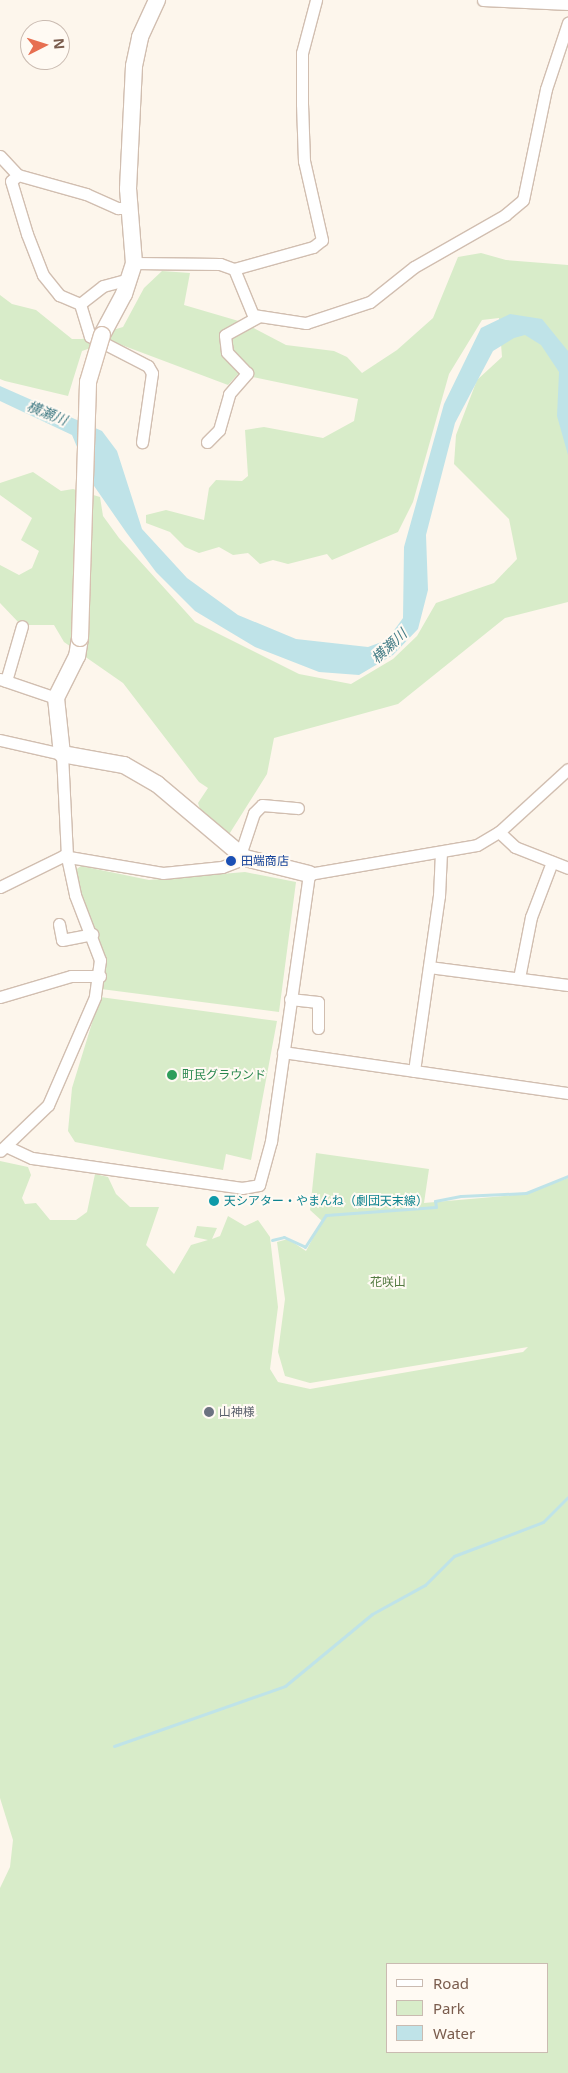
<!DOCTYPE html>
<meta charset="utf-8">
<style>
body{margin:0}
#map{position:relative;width:568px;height:2073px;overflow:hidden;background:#fdf6ec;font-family:"Noto Sans","Noto Sans JP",sans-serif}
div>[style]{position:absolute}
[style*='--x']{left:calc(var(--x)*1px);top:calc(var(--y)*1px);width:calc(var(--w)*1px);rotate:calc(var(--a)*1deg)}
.green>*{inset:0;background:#d8ecc9}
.water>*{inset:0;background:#bfe3e8}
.stream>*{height:3px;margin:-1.5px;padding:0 1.5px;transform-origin:1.5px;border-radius:1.5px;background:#bfe3e8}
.roads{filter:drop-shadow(1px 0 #d1beb0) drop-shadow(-1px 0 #d1beb0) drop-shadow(0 1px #d1beb0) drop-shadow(0 -1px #d1beb0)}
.street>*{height:11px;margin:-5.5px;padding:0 5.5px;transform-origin:5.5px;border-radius:5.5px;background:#fff}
.secondary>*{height:16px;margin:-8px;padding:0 8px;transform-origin:8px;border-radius:8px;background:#fff}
.bridges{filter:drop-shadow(1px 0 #d6c0b0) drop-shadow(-1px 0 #d6c0b0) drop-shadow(0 1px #d6c0b0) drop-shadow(0 -1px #d6c0b0)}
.secondary-bridge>*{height:16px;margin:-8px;padding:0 8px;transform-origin:8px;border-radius:8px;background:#fff}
.dots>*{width:14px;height:14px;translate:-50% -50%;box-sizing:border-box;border:2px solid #fffaf3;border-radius:50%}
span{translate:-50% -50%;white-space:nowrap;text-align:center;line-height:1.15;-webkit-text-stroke:4px #fffaf3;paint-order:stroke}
.transit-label{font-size:12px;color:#164399}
.left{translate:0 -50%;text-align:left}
.leisure-label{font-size:12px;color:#27864d}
.culture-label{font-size:12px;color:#0d838f}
.park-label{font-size:12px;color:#537a41}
.worship-label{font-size:12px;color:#5b616d}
.water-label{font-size:14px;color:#437c86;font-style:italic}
.legend{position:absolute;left:386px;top:1963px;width:162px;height:90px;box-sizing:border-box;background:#fffaf3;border:1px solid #cabbb1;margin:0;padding:6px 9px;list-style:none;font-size:15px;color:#7a5c4d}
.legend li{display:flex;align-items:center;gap:10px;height:25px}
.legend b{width:25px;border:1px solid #cabbb1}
.north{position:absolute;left:20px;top:20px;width:50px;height:50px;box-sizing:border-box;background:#fffaf3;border:1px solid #cabbb1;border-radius:50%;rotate:85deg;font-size:14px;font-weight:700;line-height:20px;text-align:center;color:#7a5c4d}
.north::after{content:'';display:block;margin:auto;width:18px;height:22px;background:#e76f51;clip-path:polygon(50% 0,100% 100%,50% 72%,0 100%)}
</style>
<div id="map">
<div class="green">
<div style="clip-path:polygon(481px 253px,506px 260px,568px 265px,568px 602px,505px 618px,398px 704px,274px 738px,267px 774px,228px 836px,201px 812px,198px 803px,208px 788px,199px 782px,123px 683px,64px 642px,54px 625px,21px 625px,0 603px,0 565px,19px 575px,32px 568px,39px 551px,21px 540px,32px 518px,0 495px,0 483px,33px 472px,61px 491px,73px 489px,100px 497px,103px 516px,119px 538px,195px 622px,299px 674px,351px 684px,393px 659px,417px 636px,436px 603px,494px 583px,517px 559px,509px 519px,454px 464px,456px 435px,477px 380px,502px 357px,499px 318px,482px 320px,449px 374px,413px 502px,398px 532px,332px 560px,327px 554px,288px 564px,273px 560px,260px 564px,248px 553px,233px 555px,219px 547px,199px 553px,185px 547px,170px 532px,146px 523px,146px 515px,166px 510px,204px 520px,209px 488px,216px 480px,242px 481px,248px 476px,245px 430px,264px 427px,323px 438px,354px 421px,358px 399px,238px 374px,228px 385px,111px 341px,82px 351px,68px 396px,5px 381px,0 379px,0 295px,12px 304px,36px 310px,72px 339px,82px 339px,123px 327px,144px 288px,162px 271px,190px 273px,184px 305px,242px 322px,286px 345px,334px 351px,347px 357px,362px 373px,397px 350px,433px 318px,458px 257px)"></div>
<div style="clip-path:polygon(81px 866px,149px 880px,245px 872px,296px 882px,279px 1012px,101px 989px,74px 871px)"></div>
<div style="clip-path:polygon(100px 997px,277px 1021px,251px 1160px,226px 1154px,223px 1170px,75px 1142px,68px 1131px,72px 1088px)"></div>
<div style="clip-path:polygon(evenodd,316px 1153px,429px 1169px,424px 1203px,526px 1194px,568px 1178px,568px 2073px,0 2073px,0 1888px,10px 1867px,13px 1840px,0 1798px,0 1161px,28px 1167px,31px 1175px,22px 1198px,25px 1204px,36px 1203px,50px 1220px,76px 1220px,87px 1212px,95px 1174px,108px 1177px,116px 1194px,130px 1207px,159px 1207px,146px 1245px,174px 1274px,191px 1245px,208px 1240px,194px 1237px,197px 1226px,217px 1228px,212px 1239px,220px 1236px,228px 1216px,245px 1226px,258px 1220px,270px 1237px,278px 1307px,270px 1369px,278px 1382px,310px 1389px,523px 1352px,528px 1347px,310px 1383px,285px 1376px,278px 1352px,285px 1299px,277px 1242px,288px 1239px,306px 1251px,322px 1221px,310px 1210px,316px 1153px,387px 1964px,547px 1964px,547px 2052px,387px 2052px,387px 1964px)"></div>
</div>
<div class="water">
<div style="clip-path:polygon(510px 314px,542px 319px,568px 351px,568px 455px,557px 416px,559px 372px,541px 345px,525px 335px,514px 338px,493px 351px,455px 423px,426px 535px,428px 590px,418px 629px,393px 655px,359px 675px,319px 672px,255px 647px,195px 611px,156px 572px,126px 532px,92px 483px,72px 435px,0 401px,0 386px,102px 431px,117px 451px,142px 529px,187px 578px,238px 615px,296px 639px,368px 647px,387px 640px,403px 618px,404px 547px,444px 404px,481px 328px)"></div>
</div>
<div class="stream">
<div style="--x:272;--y:1240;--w:12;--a:-14"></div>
<div style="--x:284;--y:1237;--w:23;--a:25"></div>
<div style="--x:305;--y:1247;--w:38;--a:-57"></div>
<div style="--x:326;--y:1215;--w:110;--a:-4.2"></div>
<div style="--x:436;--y:1207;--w:6;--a:-99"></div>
<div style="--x:435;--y:1201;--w:26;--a:-11"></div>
<div style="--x:461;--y:1196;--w:65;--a:-2.6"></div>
<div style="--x:526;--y:1193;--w:45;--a:-22"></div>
<div style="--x:114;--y:1746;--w:181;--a:-19.3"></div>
<div style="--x:285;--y:1686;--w:113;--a:-39.6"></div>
<div style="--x:372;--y:1614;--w:60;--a:-28.7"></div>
<div style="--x:425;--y:1585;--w:41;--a:-45"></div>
<div style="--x:454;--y:1556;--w:95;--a:-20.9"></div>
<div style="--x:543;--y:1522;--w:35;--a:-45"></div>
</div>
<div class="roads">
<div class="street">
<div style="--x:483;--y:0;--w:85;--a:2.7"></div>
<div style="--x:0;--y:156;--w:26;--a:47"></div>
<div style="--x:18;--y:175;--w:71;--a:15.6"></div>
<div style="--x:86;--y:194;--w:35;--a:24"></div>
<div style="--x:118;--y:208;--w:11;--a:0"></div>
<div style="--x:18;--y:175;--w:9;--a:139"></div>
<div style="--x:11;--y:181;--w:55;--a:73.2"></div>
<div style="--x:27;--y:234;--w:44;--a:68.7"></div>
<div style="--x:43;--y:275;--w:26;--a:51"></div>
<div style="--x:59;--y:295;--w:23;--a:23"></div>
<div style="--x:80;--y:304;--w:29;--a:-38"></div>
<div style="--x:103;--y:286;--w:28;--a:-15"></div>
<div style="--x:134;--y:263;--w:86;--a:0.7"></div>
<div style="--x:220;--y:264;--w:15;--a:20"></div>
<div style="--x:234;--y:269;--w:82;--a:-15.6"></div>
<div style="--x:313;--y:247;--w:11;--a:-38"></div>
<div style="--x:322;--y:240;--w:81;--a:-102.8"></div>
<div style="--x:304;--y:161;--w:57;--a:-92"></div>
<div style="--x:302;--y:104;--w:51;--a:-90"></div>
<div style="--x:302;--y:53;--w:55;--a:-75.2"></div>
<div style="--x:234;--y:269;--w:50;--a:67.6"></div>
<div style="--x:253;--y:315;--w:54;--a:8.6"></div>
<div style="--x:306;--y:323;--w:67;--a:-18.2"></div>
<div style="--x:370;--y:302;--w:56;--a:-38.5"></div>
<div style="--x:414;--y:267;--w:105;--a:-29.7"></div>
<div style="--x:505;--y:215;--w:23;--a:-40"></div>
<div style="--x:523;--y:200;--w:113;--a:-78.3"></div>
<div style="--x:546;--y:89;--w:70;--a:-71.6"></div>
<div style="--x:80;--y:304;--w:34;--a:73"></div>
<div style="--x:90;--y:336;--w:65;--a:27.3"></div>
<div style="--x:148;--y:366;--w:8;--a:60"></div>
<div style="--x:152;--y:373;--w:70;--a:98.2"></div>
<div style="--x:207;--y:442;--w:17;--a:-45"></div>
<div style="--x:219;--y:430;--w:37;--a:-74"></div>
<div style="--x:229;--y:394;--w:28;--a:-49"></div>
<div style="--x:247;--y:373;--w:29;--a:-134"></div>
<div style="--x:227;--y:352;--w:17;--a:-97"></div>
<div style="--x:225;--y:335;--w:38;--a:-29"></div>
<div style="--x:0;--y:679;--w:59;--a:18.7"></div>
<div style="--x:6;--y:681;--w:57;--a:-73.8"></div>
<div style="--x:0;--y:740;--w:64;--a:12.7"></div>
<div style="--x:62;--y:754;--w:103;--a:87.2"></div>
<div style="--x:67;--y:857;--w:39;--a:78"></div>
<div style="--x:75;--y:895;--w:70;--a:69"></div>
<div style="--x:100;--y:960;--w:37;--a:98"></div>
<div style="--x:95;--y:997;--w:118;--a:113.5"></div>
<div style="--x:48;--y:1105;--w:66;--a:136.2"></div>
<div style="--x:499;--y:832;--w:22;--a:43"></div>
<div style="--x:515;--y:847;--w:57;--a:21.6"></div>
<div style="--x:240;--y:855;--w:44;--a:-71.6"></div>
<div style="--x:254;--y:813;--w:11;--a:-45"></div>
<div style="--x:262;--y:805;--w:36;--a:5"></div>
<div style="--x:0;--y:887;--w:70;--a:-26.2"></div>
<div style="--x:63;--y:856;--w:101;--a:9.6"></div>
<div style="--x:163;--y:873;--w:59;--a:-5.8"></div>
<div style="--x:222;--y:867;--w:25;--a:-21"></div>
<div style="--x:59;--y:924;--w:16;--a:79"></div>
<div style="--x:62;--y:940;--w:31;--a:-11"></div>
<div style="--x:429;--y:967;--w:140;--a:7.4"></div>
<div style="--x:519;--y:978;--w:62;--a:-78.9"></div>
<div style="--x:531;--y:917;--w:59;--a:-69.1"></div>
<div style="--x:0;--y:997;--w:74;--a:-16.5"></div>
<div style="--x:71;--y:976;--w:29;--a:0"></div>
<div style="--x:290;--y:999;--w:28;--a:6"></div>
<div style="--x:318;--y:1002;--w:26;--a:90"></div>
<div style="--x:283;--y:1052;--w:288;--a:8.2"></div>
<div style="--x:414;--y:1071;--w:177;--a:-81.9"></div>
<div style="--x:439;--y:896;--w:44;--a:-87.4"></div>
<div style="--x:8;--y:1147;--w:26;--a:25"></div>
<div style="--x:32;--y:1158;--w:212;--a:8.1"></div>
<div style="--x:242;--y:1188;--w:17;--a:-10"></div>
<div style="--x:259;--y:1185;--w:46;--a:-74.7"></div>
<div style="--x:271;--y:1141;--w:270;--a:-81.9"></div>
<div style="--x:309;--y:874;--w:170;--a:-9.8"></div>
<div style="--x:477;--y:845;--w:26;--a:-31"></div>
<div style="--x:499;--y:832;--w:93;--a:-42.4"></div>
</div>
<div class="secondary">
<div style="--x:102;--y:335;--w:47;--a:-61.8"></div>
<div style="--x:124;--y:294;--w:33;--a:-72"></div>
<div style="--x:134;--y:263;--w:74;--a:-94.6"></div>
<div style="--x:128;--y:189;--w:123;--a:-87.2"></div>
<div style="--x:134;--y:66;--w:30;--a:-78"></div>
<div style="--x:140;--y:37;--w:41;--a:-65.3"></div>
<div style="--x:80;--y:638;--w:18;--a:99"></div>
<div style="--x:77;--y:656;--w:47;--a:116.6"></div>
<div style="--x:56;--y:698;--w:56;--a:83.9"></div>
<div style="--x:62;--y:754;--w:63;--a:10.1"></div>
<div style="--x:124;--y:765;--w:38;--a:30"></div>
<div style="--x:157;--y:784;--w:115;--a:40.1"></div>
<div style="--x:245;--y:858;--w:66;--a:14"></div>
</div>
</div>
<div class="bridges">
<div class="secondary-bridge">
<div style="--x:80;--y:638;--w:256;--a:-88.2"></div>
<div style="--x:88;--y:382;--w:49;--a:-73.4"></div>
</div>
</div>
<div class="dots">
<div style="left:231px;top:861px;background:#1a4fb4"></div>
<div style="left:172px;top:1075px;background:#2e9e5b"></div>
<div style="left:214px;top:1201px;background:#0f9aa8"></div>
<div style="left:209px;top:1412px;background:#6b7280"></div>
</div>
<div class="transit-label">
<span class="left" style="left:241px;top:861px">田端商店</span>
</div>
<div class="leisure-label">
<span class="left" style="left:182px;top:1075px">町民グラウンド</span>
</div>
<div class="culture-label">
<span class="left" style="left:224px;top:1201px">天シアター・やまんね（劇団天末線）</span>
</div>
<div class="park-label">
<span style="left:388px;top:1282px">花咲山</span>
</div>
<div class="worship-label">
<span class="left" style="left:219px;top:1412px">山神様</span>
</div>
<div class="water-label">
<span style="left:47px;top:413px;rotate:22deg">横瀬川</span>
<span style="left:389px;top:646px;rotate:-43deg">横瀬川</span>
</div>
<ul class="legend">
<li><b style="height:6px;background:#fff"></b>Road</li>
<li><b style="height:14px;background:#d8ecc9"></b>Park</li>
<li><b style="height:14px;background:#bfe3e8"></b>Water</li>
</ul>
<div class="north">N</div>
</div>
